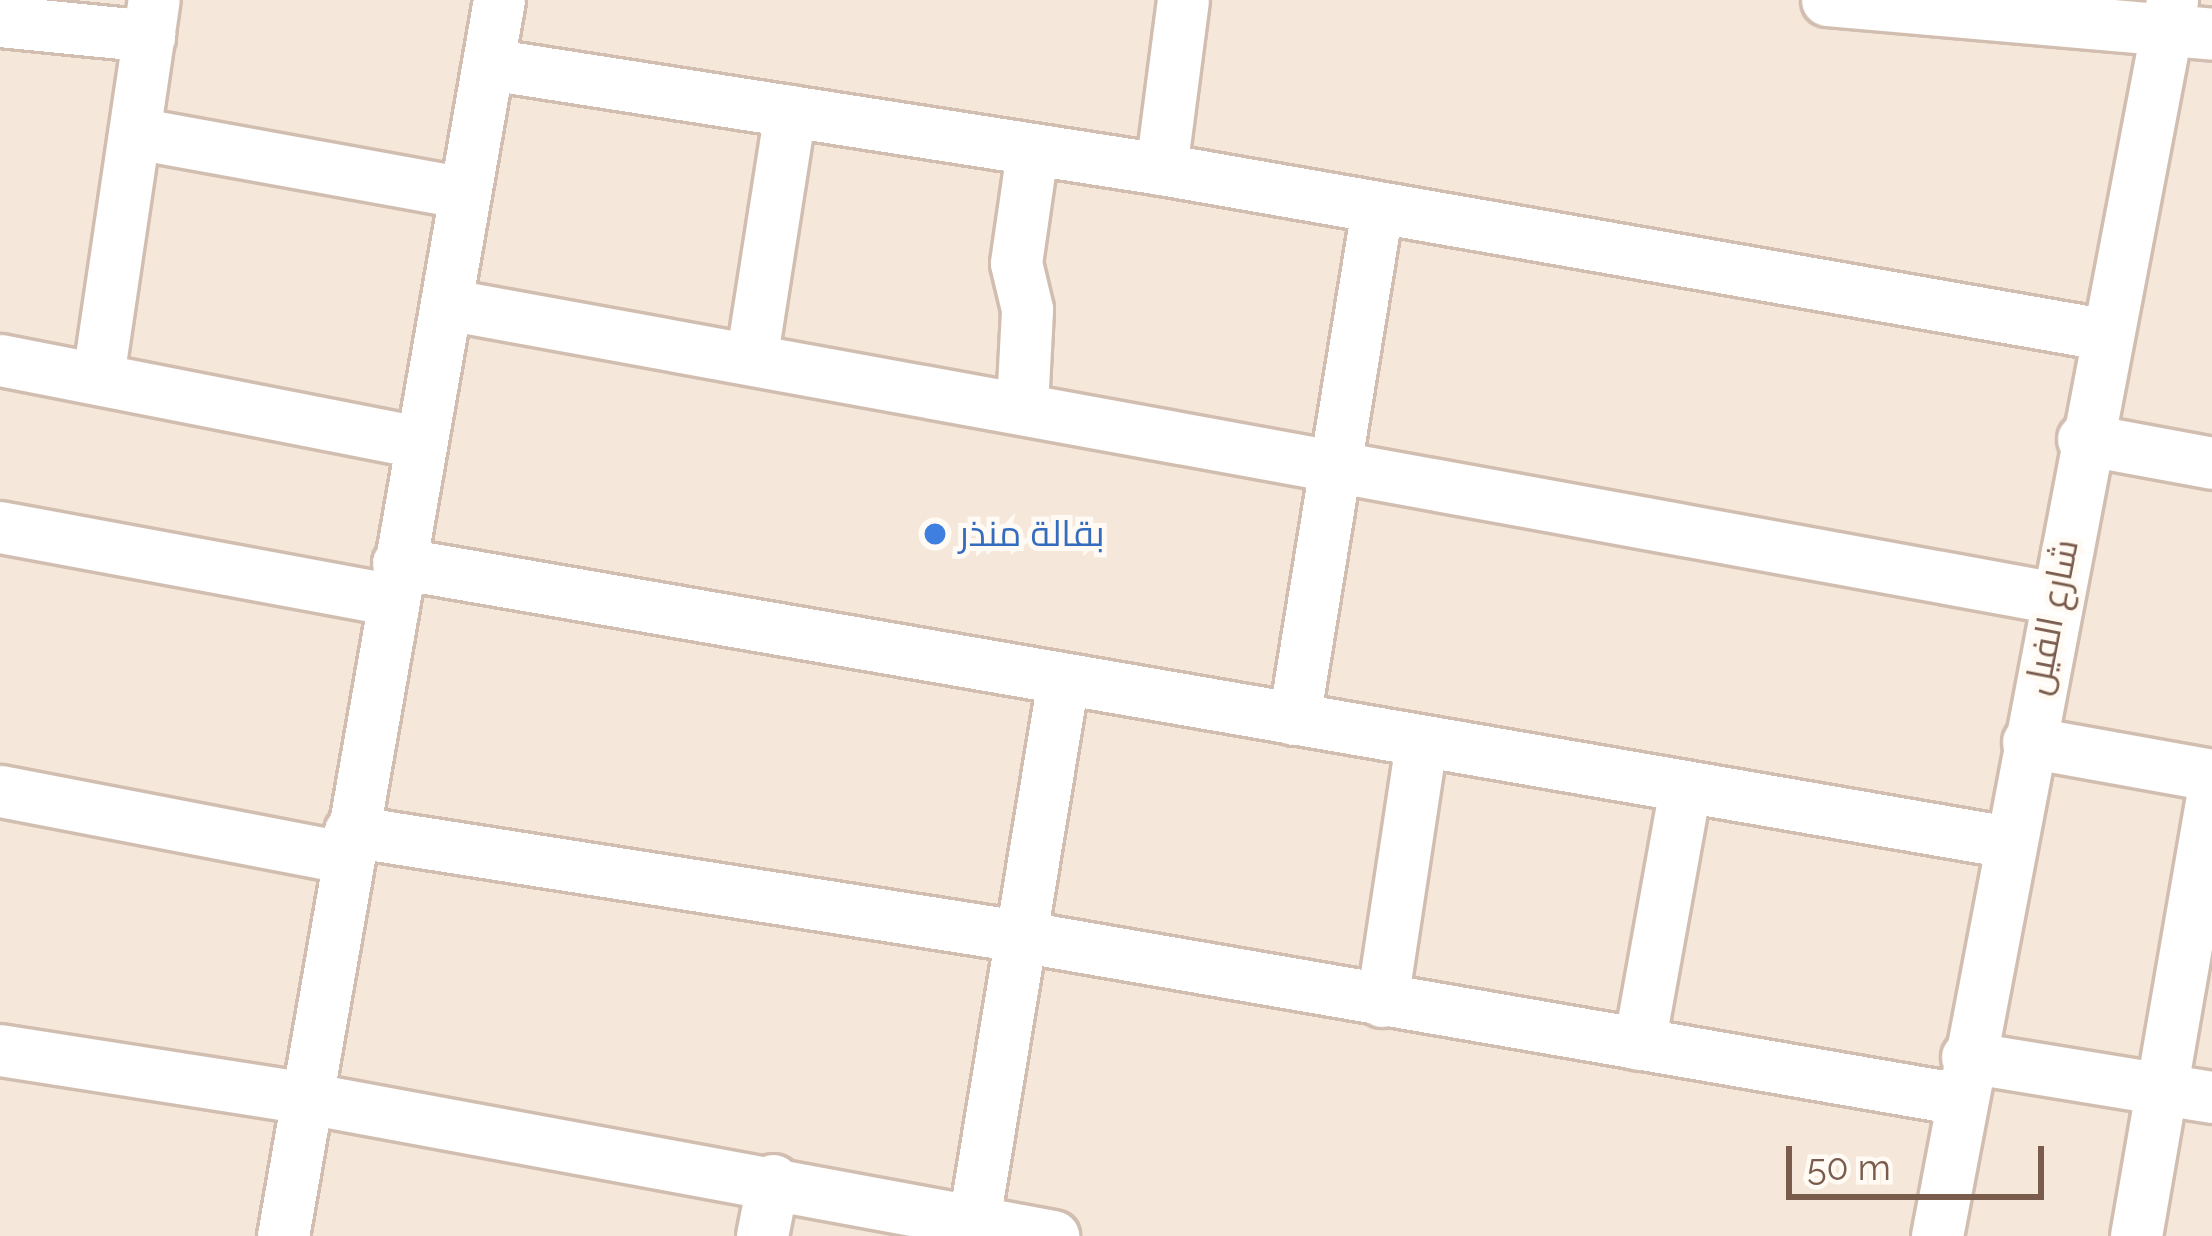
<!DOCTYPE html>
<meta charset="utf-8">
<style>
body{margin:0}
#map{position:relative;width:2212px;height:1236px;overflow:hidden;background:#fdf6ec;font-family:Raleway,Cairo,sans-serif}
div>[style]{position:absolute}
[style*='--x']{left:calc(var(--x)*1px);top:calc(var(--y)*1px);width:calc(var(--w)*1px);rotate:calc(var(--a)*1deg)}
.residential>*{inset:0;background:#f5e8da}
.roads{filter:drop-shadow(3px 0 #d1beb0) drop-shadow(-3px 0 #d1beb0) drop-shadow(0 3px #d1beb0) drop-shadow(0 -3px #d1beb0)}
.minor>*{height:51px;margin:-25.5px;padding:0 25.5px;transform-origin:25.5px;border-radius:25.5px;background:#fff}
.dots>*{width:33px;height:33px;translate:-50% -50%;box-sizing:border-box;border:6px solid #fffaf3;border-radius:50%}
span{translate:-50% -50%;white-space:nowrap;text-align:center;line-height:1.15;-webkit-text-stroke:10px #fffaf3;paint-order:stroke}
.shop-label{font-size:36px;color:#366cbe}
.left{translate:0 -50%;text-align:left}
.street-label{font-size:36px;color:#7a5c4d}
.scale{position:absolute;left:1786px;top:1146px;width:258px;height:54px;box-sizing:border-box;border:6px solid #7a5c4d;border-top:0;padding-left:15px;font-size:36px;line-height:42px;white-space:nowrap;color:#7a5c4d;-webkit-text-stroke:9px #fffaf3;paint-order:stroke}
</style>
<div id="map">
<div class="residential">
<div style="clip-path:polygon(0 0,2212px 0,2212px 1236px,0 1236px)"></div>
</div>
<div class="roads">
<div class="minor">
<div style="--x:1827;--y:0;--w:386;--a:5"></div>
<div style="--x:0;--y:21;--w:150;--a:5.7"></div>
<div style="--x:489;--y:64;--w:680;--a:8.88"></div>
<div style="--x:1161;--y:169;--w:956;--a:9.94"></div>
<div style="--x:135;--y:133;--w:334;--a:10.3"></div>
<div style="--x:1161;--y:169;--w:170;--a:-82.6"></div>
<div style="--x:446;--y:304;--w:1637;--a:10.35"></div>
<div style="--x:752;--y:354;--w:246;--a:-81.1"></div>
<div style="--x:0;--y:360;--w:427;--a:11.1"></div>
<div style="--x:98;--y:377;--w:381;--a:-81.6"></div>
<div style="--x:1022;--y:406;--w:97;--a:-87"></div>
<div style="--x:1027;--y:309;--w:47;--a:-103.4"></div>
<div style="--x:1016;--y:263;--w:112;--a:-81.8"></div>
<div style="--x:2083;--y:439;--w:131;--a:10.5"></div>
<div style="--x:0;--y:527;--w:399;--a:10.5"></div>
<div style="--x:398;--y:563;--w:1634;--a:9.83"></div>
<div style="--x:1294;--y:719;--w:517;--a:-80.76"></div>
<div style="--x:2028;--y:742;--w:187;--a:10.2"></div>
<div style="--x:0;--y:791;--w:350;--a:10.9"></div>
<div style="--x:350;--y:831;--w:683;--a:8.92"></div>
<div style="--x:1025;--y:937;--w:949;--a:9.83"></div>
<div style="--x:1382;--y:1001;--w:261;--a:-81.4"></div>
<div style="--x:1639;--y:1044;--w:259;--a:-79.8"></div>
<div style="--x:0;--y:1050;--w:311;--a:8.9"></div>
<div style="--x:307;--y:1098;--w:759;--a:10.48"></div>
<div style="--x:1967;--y:1057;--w:248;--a:9.3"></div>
<div style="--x:974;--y:1220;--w:547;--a:-80.64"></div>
<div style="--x:283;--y:1236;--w:1255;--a:-80.09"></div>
<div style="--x:762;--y:1236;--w:57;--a:-78.9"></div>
<div style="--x:1937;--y:1236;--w:1258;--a:-79.23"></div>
<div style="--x:2136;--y:1236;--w:447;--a:-80.2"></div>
</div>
</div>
<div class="dots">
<div style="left:935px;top:534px;background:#3f7fe0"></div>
</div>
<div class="shop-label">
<span class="left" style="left:959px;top:534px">بقالة منذر</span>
</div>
<div class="street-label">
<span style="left:2051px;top:617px;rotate:-79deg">شارع الفيل</span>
</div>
<div class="scale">50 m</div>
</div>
